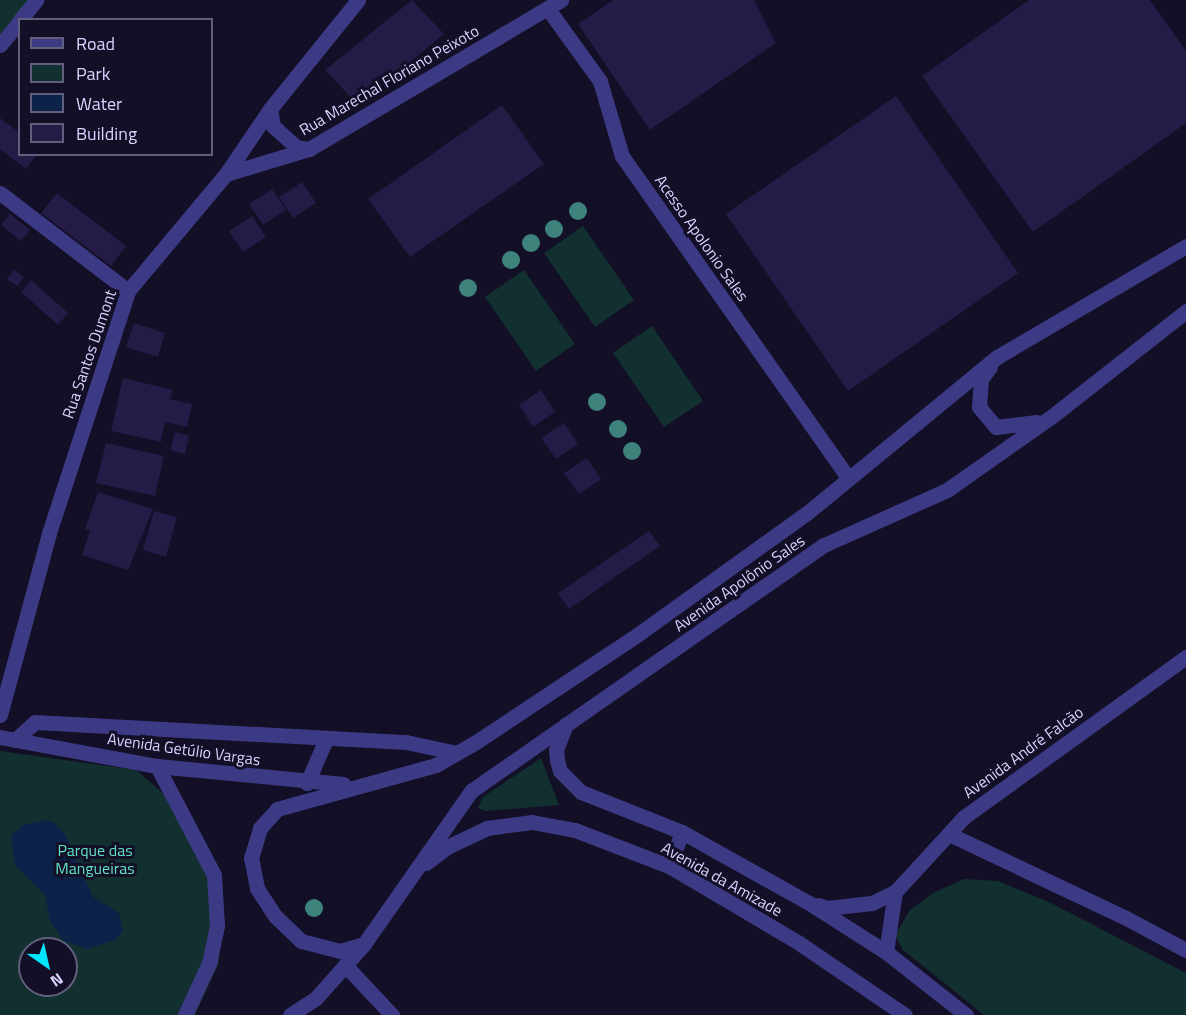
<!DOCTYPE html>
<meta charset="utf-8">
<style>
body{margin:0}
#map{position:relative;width:1186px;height:1015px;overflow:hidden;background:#130f26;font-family:"Titillium Web",sans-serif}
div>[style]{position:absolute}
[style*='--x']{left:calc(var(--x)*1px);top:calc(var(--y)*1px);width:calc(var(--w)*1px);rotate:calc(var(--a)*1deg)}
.green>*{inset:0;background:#12302f}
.water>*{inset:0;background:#0c2248}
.building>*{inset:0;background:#241b47}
.minor>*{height:15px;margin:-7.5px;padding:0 7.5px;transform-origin:7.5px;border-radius:7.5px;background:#3d3a85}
.trees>*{width:18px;height:18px;margin:-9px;border-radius:50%;background:#3d827b}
span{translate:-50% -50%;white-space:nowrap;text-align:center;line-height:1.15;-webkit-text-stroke:6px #130f26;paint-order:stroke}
.street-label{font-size:16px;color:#d9d4ff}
.park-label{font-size:16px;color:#5fe0c0}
.legend{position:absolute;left:18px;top:18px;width:195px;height:138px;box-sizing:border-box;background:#130f26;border:2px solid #625e7d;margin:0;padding:8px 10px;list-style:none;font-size:18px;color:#d9d4ff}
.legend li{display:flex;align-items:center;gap:12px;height:30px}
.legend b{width:30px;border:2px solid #625e7d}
.north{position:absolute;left:18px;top:937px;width:60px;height:60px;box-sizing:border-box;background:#130f26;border:2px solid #625e7d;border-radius:50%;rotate:146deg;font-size:16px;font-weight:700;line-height:24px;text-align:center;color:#d9d4ff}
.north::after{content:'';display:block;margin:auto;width:21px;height:27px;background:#00e5ff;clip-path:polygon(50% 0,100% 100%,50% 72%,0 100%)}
</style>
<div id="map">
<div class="green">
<div style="clip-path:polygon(0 0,38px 0,0 44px)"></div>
<div style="clip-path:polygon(583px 226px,634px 300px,595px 327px,544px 253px)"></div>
<div style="clip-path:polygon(524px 270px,575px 344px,536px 371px,485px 297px)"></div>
<div style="clip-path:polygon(652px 326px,703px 401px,664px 427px,613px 353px)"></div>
<div style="clip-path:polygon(evenodd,0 751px,136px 770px,187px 814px,221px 914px,219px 963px,195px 1015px,0 1015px,0 751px,30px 949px,66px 949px,66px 985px,30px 985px,30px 949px)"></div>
<div style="clip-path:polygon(541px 758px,559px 805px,485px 811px,478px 808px,483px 797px)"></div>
<div style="clip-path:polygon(964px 879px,998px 881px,1049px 902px,1186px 973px,1186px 1015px,984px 1015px,903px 950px,895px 935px,910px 910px,935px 892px)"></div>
</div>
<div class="water">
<div style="clip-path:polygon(46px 820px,54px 822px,66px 836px,93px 897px,119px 913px,123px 931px,115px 940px,87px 949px,64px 941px,50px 921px,45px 895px,15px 865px,11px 835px,23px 825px)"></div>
</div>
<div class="building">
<div style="clip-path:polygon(412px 0,444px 34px,358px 105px,325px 70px)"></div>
<div style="clip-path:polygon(613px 0,754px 0,776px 43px,650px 130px,578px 24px)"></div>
<div style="clip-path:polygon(1029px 0,1150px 0,1186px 51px,1186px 123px,1033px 232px,922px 76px)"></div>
<div style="clip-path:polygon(896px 96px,1018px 273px,848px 391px,726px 214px)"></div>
<div style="clip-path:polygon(502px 105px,544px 164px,410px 257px,368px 199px)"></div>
<div style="clip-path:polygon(0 118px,20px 133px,20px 154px,37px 154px,26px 169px,0 149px)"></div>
<div style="clip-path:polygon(302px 182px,316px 203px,293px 218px,279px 197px)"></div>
<div style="clip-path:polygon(272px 189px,286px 210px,263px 225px,249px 204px)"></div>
<div style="clip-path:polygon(57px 193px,126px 246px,111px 266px,41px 213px)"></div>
<div style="clip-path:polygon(10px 214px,30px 230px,21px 241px,1px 225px)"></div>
<div style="clip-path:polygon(252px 216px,266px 237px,243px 252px,229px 231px)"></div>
<div style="clip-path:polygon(14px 269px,24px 277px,17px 286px,7px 279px)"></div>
<div style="clip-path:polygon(31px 280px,68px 313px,58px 325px,21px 292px)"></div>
<div style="clip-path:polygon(134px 323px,165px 333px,158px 357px,126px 347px)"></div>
<div style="clip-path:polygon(123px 378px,173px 390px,170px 399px,192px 404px,187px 427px,165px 422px,161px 442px,111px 431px)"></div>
<div style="clip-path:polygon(541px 390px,555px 412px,533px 427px,519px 405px)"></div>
<div style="clip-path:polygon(564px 423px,578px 444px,556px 459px,541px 438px)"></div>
<div style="clip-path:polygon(175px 432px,189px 436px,185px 454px,170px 450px)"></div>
<div style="clip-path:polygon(106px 443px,164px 456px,155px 496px,96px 483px)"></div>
<div style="clip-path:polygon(587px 458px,601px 479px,579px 494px,564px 473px)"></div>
<div style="clip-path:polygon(98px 492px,153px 509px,128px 570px,82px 555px,90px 531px,85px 529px)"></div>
<div style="clip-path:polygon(154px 511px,177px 517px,166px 557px,143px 550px)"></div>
<div style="clip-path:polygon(649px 531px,660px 546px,569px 609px,558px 593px)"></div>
</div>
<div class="minor">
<div style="--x:548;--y:9;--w:89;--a:54.2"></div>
<div style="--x:600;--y:81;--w:78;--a:73.7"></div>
<div style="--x:622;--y:156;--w:393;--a:54.9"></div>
<div style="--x:20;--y:20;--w:26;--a:-51"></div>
<div style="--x:0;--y:45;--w:31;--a:-50"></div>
<div style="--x:270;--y:109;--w:17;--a:80"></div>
<div style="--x:273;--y:126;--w:31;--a:42"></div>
<div style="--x:296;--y:147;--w:13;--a:9"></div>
<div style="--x:226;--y:174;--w:87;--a:-16.8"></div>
<div style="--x:309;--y:149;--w:293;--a:-30.6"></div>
<div style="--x:0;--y:193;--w:161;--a:37.4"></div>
<div style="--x:990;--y:367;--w:15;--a:127"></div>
<div style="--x:981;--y:379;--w:28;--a:94"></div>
<div style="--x:979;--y:407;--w:26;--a:50"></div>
<div style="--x:996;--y:427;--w:41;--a:-7"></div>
<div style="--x:0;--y:715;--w:188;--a:-74.9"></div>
<div style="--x:49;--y:533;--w:255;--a:-71.9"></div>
<div style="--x:128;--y:291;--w:153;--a:-50.1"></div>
<div style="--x:226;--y:174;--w:78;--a:-55.9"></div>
<div style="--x:270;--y:109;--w:140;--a:-51.1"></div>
<div style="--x:566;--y:724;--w:28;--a:111"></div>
<div style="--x:556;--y:750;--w:10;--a:84"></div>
<div style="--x:557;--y:760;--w:11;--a:75"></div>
<div style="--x:560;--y:771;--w:30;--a:45"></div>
<div style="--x:581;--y:792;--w:109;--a:21.6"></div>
<div style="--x:682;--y:832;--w:145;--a:29.2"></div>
<div style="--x:809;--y:903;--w:91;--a:32.5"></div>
<div style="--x:886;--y:952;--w:102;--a:38.2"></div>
<div style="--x:0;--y:737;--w:160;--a:10.5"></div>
<div style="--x:157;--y:766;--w:187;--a:5.5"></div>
<div style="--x:15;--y:740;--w:27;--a:-42"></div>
<div style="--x:35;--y:722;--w:372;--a:3.1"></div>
<div style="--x:406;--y:742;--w:52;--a:12.2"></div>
<div style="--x:157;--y:766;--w:123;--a:62.4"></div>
<div style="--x:214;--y:875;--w:51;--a:86.6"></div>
<div style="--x:217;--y:926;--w:38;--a:102"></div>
<div style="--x:209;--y:963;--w:57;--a:114.8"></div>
<div style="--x:307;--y:783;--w:48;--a:-66.6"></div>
<div style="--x:949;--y:834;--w:196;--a:25.4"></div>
<div style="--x:1126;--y:918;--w:68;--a:28.1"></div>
<div style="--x:426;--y:863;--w:26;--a:-37"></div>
<div style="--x:447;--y:847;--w:44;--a:-25.4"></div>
<div style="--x:487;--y:828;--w:45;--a:-7.6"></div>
<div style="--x:532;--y:822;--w:44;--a:10.5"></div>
<div style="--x:575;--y:830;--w:101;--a:21"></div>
<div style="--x:669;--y:866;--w:151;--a:30.6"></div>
<div style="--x:799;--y:943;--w:128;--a:34.2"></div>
<div style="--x:669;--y:866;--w:36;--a:-69"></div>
<div style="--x:818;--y:905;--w:9;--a:18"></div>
<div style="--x:827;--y:908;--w:45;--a:-6.3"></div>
<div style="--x:872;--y:903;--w:25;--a:-26"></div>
<div style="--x:895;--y:892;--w:102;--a:-47.4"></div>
<div style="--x:964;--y:817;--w:274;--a:-35.8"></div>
<div style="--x:364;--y:944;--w:25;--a:164"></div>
<div style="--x:340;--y:951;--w:40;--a:-165.6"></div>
<div style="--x:301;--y:941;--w:36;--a:-136"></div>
<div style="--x:275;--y:916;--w:33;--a:-123"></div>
<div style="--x:257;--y:888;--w:31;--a:-101"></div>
<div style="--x:251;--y:858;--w:31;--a:-73"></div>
<div style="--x:260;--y:828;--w:25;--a:-48"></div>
<div style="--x:277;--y:809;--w:165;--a:-15.5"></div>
<div style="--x:436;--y:765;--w:46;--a:-29.9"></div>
<div style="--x:476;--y:742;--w:193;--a:-33.6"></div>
<div style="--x:637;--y:635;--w:209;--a:-35.7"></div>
<div style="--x:807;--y:513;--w:246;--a:-39.4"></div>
<div style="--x:997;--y:357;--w:219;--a:-30.4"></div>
<div style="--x:886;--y:952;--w:61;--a:-81.5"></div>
<div style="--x:345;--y:965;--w:69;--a:46.8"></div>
<div style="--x:290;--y:1015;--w:31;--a:-33"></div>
<div style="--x:316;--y:998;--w:72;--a:-48.4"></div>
<div style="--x:364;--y:944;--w:187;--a:-55"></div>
<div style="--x:471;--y:791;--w:430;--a:-34.9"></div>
<div style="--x:824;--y:545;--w:135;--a:-24.1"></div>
<div style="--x:947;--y:490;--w:127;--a:-35.1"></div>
<div style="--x:1051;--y:417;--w:172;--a:-38.1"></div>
</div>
<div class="trees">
<div style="left:578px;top:211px"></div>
<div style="left:554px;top:229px"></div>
<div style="left:531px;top:243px"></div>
<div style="left:511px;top:260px"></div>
<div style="left:468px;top:288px"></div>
<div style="left:597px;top:402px"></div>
<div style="left:618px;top:429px"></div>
<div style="left:632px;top:451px"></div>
<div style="left:314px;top:908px"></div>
</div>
<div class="street-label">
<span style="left:389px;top:80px;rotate:-30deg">Rua Marechal Floriano Peixoto</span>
<span style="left:702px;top:238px;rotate:55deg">Acesso Apolonio Sales</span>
<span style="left:89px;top:354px;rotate:-71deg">Rua Santos Dumont</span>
<span style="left:739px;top:583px;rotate:-35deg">Avenida Apolônio Sales</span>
<span style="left:184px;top:749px;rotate:8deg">Avenida Getúlio Vargas</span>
<span style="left:1023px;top:752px;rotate:-36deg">Avenida André Falcão</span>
<span style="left:722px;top:879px;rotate:29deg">Avenida da Amizade</span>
</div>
<div class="park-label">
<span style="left:95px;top:859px">Parque das<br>Mangueiras</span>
</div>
<ul class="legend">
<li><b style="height:8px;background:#3d3a85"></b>Road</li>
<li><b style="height:16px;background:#12302f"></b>Park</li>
<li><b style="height:16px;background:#0c2248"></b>Water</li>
<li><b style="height:16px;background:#241b47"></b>Building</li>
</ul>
<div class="north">N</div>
</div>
